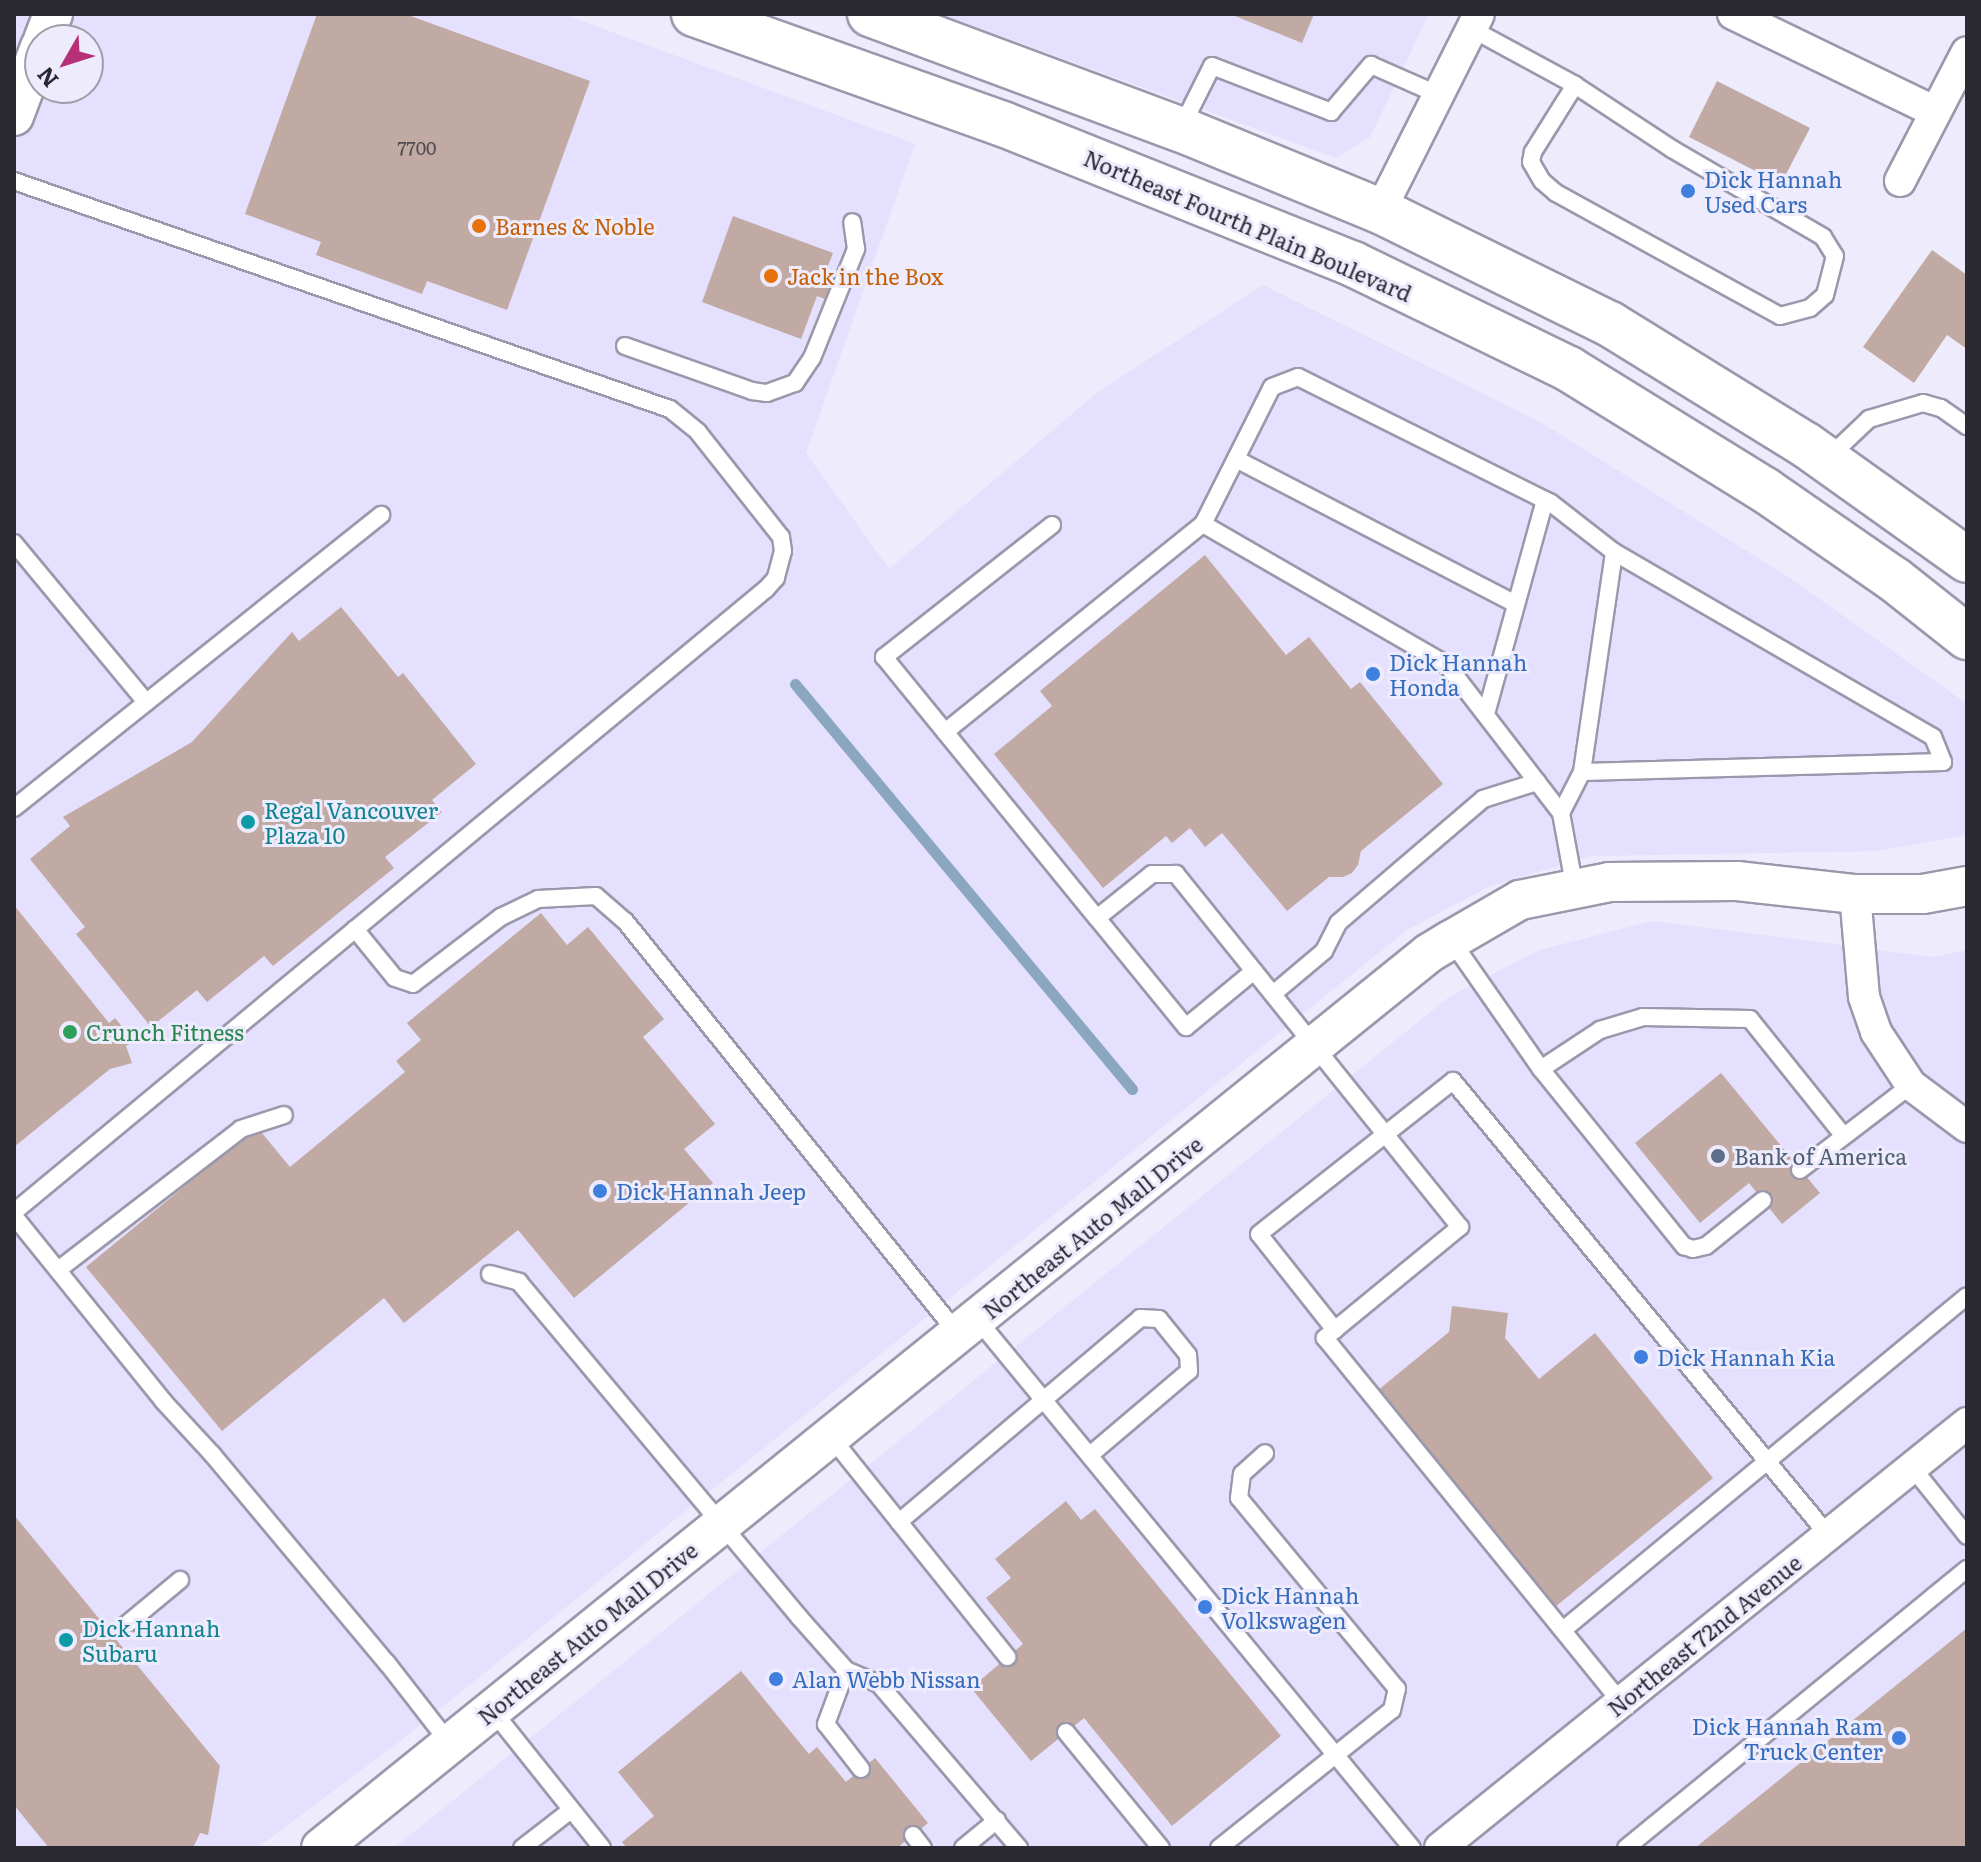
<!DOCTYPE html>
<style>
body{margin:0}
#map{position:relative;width:1981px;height:1862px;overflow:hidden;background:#edebfc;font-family:Literata,serif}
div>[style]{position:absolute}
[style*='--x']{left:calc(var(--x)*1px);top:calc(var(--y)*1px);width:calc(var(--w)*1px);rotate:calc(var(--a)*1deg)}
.built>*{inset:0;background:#e4e0fd}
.stream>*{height:11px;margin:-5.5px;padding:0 5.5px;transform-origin:5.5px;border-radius:5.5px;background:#8aa7bf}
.building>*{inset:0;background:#c1aaa3}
.roads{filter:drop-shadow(2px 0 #9b98ac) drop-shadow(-2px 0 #9b98ac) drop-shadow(0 2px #9b98ac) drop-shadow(0 -2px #9b98ac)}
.service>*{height:16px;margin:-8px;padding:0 8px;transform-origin:8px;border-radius:8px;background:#fff}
.minor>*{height:30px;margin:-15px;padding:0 15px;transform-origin:15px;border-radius:15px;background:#fff}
.tertiary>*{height:38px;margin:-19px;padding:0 19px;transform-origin:19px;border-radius:19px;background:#fff}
.secondary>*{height:44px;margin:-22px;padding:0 22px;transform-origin:22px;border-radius:22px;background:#fff}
.dots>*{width:22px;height:22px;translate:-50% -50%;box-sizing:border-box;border:4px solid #edebfc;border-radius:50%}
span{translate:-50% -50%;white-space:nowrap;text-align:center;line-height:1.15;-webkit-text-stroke:6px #edebfc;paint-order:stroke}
.number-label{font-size:18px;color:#504a4e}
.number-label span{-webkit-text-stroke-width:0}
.shop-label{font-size:22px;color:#366cbe}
.left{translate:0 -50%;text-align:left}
.right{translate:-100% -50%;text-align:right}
.street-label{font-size:22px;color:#2b2a32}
.food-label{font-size:22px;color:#c56008}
.culture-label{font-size:22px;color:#0d838f}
.leisure-label{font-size:22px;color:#27864d}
.service-label{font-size:22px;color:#4e5e75}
.frame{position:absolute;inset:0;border:16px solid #2b2a32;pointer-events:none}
.north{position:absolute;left:24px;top:24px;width:80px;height:80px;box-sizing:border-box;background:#edebfc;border:2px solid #9f9eab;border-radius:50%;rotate:231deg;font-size:22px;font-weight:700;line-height:32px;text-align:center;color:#2b2a32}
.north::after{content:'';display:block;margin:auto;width:28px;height:36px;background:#b53077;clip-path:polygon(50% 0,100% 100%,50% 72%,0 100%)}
</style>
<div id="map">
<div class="built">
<div style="clip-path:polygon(evenodd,14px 14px,563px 14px,915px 144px,806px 453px,889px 569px,1098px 392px,1263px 285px,1542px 423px,1790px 578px,1967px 704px,1967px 835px,1876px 851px,1592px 856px,1490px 886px,1407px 930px,395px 1745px,257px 1848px,14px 1848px,14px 14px,40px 40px,88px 40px,88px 88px,40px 88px,40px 40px)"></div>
<div style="clip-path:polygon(941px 14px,1429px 14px,1370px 137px,1336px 158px)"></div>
<div style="clip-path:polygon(1653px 921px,1933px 957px,1967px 950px,1967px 1848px,394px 1848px,1449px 997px,1539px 950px)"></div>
</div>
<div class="stream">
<div style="--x:795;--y:684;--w:527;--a:50.24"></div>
</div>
<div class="building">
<div style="clip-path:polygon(317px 14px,405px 14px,590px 81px,507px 310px,427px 281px,422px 294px,316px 255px,321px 242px,245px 214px)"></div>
<div style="clip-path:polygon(1230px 14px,1314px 14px,1302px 43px)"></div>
<div style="clip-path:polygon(1717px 81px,1810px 128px,1781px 184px,1689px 137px)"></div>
<div style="clip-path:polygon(733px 216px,833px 253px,825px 274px,838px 279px,830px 301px,817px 296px,801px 339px,702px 302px)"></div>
<div style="clip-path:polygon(1932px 250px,1967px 275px,1967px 349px,1947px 335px,1914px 383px,1863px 347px)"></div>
<div style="clip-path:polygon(1205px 555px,1286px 655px,1309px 637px,1351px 689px,1360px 682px,1443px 784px,1361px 851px,1358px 865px,1352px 873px,1343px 877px,1329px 877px,1287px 911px,1222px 833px,1205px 847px,1190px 828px,1172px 843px,1166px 836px,1103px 888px,994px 754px,1052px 706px,1040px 691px)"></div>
<div style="clip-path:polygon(341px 607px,398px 677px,403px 673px,476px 764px,432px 800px,442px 812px,385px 857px,394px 868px,273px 966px,264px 956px,207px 1002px,197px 990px,151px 1027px,76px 934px,85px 927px,30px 859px,70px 826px,63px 817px,192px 742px,292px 632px,299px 641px)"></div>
<div style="clip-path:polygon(14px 905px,109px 1023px,115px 1018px,134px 1041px,126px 1046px,132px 1063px,110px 1069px,14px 1147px)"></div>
<div style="clip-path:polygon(541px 913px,567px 945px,588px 927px,664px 1019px,643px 1037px,715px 1124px,684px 1149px,713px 1183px,574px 1298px,518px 1230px,404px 1323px,384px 1298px,222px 1431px,86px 1267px,257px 1127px,290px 1167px,405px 1072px,396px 1061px,421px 1040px,407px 1023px)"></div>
<div style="clip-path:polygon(1721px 1073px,1820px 1193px,1782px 1224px,1749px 1183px,1700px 1223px,1635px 1143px)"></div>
<div style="clip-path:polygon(1452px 1306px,1508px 1313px,1505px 1338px,1539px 1379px,1595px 1333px,1713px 1478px,1555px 1607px,1377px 1391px,1449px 1332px)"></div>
<div style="clip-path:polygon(1066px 1501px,1081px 1520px,1095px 1509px,1281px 1736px,1172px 1826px,1084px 1718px,1031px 1761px,971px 1688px,1023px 1644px,986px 1598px,1011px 1578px,995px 1559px)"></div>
<div style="clip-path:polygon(14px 1515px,220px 1766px,208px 1835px,200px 1833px,193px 1848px,49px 1848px,14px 1805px)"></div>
<div style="clip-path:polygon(1967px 1628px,1967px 1848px,1695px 1848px)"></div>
<div style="clip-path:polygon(741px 1671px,809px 1754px,817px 1747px,846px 1782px,875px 1758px,928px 1823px,897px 1848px,627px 1848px,622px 1842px,654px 1816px,618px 1772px)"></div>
</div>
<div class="roads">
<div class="service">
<div style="--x:1472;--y:29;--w:117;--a:28.5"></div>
<div style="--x:1575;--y:85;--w:116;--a:33.4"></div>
<div style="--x:1672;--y:149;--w:175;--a:30.2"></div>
<div style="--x:1823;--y:237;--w:22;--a:58"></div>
<div style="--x:1835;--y:256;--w:40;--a:104.4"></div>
<div style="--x:1825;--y:295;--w:20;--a:139"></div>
<div style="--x:1810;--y:308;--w:31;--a:165"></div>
<div style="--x:1780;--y:316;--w:256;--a:-151.2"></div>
<div style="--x:1556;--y:193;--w:18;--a:-139"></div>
<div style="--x:1542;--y:181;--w:22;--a:-120"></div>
<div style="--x:1531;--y:162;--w:10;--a:-79"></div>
<div style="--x:1533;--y:152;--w:79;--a:-57.9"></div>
<div style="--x:1182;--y:126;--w:67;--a:-63.4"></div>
<div style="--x:1212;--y:66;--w:128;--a:21.1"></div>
<div style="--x:1331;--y:112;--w:62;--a:-49.6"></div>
<div style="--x:1371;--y:65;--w:74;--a:23.8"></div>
<div style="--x:14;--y:181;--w:694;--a:19.17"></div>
<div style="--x:670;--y:409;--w:36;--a:39"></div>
<div style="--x:698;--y:432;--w:134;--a:51.7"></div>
<div style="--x:781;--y:537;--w:14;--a:82"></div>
<div style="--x:783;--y:551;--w:28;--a:105"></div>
<div style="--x:776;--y:578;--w:15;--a:132"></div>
<div style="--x:766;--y:589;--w:977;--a:140.36"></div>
<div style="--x:625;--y:346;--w:135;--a:19.5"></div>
<div style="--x:752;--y:391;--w:15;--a:8"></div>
<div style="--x:767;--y:393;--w:30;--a:-20"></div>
<div style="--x:795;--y:383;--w:30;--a:-56"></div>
<div style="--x:812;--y:358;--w:118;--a:-68"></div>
<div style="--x:856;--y:249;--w:27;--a:-98"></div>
<div style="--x:1828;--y:458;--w:57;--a:-43.6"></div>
<div style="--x:1869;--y:419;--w:56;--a:-16.5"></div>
<div style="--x:1923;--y:403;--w:19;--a:16"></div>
<div style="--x:1941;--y:408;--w:32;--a:35"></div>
<div style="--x:1236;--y:459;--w:315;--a:27.4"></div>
<div style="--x:1203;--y:524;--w:153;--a:-63.3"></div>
<div style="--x:1272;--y:387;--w:28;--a:-21"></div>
<div style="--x:1298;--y:377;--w:283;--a:26.5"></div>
<div style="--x:1551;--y:503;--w:80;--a:37.9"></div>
<div style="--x:1614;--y:552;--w:369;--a:30.1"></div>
<div style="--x:1933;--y:737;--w:27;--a:68"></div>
<div style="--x:1943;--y:762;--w:361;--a:178.4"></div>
<div style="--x:1582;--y:772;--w:46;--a:117.1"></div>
<div style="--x:1052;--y:525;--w:214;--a:141.8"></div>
<div style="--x:884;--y:657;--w:337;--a:50.8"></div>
<div style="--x:1097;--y:918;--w:70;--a:-38.7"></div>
<div style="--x:1152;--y:874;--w:24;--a:0"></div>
<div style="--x:1176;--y:874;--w:453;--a:51.2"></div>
<div style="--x:1460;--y:1227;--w:175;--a:140.6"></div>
<div style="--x:1325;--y:1338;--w:469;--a:50.9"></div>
<div style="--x:14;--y:543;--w:207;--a:50.3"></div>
<div style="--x:1486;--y:714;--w:222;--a:-74.6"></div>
<div style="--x:945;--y:732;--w:331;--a:-38.9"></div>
<div style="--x:1203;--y:524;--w:282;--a:30"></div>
<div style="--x:1447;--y:665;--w:187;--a:52.4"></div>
<div style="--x:1561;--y:813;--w:77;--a:79.6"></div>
<div style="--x:1582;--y:772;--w:222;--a:-81.7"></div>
<div style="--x:14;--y:808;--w:470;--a:-38.6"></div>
<div style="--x:1097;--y:918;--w:141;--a:50.8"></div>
<div style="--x:1186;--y:1027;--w:88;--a:-39.5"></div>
<div style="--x:355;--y:929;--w:63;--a:50.8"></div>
<div style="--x:395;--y:978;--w:19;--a:18"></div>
<div style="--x:413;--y:984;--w:111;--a:-37.3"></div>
<div style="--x:501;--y:917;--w:41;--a:-25.9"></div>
<div style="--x:538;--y:899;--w:58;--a:-3"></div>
<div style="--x:596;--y:896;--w:38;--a:41"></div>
<div style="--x:625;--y:921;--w:531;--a:51.12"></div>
<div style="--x:1451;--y:940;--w:157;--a:55.1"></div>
<div style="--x:1541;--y:1069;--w:228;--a:51.1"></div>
<div style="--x:1684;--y:1246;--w:9;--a:18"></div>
<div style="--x:1693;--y:1249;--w:13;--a:-13"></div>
<div style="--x:1706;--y:1246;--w:73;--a:-38.9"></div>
<div style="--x:1273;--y:994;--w:67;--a:-40.1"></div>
<div style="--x:1324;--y:951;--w:31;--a:-63"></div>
<div style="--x:1338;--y:923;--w:191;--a:-40.5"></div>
<div style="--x:1483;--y:799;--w:57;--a:-17.5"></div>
<div style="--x:1541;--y:1069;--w:71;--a:-33.5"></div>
<div style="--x:1600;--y:1030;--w:45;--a:-16.8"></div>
<div style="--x:1643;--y:1017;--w:107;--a:1.1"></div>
<div style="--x:1750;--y:1019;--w:149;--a:51.3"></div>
<div style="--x:1800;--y:1170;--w:140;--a:-37.4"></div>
<div style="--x:14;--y:1216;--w:239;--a:51.1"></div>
<div style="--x:164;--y:1402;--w:71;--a:47.3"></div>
<div style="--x:212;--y:1454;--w:273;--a:50.1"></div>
<div style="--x:387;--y:1663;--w:103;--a:52.1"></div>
<div style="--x:58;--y:1270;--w:231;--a:-37.6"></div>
<div style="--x:241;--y:1129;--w:45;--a:-18"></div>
<div style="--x:490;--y:1274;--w:30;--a:15"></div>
<div style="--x:519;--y:1282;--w:437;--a:50.1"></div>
<div style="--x:799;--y:1617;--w:71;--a:48.4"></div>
<div style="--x:846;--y:1670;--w:36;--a:23"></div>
<div style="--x:879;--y:1684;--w:216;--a:49.5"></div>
<div style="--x:977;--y:1319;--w:685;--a:50.57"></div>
<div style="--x:1335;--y:1330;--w:122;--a:-128.4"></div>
<div style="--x:1259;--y:1234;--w:247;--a:-38.3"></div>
<div style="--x:1453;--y:1081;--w:589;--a:50.44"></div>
<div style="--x:831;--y:1437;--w:282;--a:51.3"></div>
<div style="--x:1912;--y:1467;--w:88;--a:51.4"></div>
<div style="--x:899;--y:1522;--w:316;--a:-40.2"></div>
<div style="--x:1140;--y:1318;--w:19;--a:3"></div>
<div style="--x:1159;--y:1319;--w:46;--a:51.1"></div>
<div style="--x:1188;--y:1355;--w:16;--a:86"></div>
<div style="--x:1189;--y:1371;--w:130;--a:139.7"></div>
<div style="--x:127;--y:1624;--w:69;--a:-39.7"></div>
<div style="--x:1563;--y:1630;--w:524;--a:-39.58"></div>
<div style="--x:846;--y:1670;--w:58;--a:110.3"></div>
<div style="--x:826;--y:1724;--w:57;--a:52.1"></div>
<div style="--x:492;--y:1710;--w:176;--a:51.4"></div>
<div style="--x:1066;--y:1732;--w:150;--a:50.7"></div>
<div style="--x:913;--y:1835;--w:16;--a:52"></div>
<div style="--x:522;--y:1848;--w:62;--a:-37.8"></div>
<div style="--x:963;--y:1848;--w:44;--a:-39.5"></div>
<div style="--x:1219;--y:1848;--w:221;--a:-38.6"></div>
<div style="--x:1392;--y:1710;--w:22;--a:-77"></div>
<div style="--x:1397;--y:1689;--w:248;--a:-129.6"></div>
<div style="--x:1239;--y:1498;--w:24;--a:-83"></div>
<div style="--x:1242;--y:1474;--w:31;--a:-42"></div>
<div style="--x:1626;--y:1848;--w:441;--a:-39.3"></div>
</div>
<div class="minor">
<div style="--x:1733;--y:14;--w:225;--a:25.8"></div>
<div style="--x:1900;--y:181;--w:145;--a:-62.6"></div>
<div style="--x:1380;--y:211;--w:220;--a:-63.3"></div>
<div style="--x:1855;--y:894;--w:103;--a:85"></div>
<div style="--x:1864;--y:997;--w:37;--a:71"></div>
<div style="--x:1876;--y:1032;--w:64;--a:56.6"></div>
<div style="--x:1911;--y:1085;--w:70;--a:36.9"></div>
<div style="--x:1440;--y:1848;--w:677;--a:-38.88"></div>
</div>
<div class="tertiary">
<div style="--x:43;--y:40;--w:28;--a:-69"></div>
<div style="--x:14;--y:116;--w:74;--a:-69.4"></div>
<div style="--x:321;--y:1848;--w:1424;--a:-38.93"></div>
<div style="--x:1429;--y:953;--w:26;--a:-31"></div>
<div style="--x:1451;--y:940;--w:80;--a:-30.1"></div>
<div style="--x:1520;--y:900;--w:91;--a:-11.4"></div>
<div style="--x:1609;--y:882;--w:128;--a:-0.4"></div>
<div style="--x:1737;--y:881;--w:119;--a:6.3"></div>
<div style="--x:1855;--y:894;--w:68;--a:0"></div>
<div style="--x:1923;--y:894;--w:45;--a:-10.3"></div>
</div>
<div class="secondary">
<div style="--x:694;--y:14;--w:328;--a:19.6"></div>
<div style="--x:1003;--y:124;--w:377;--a:21.8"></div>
<div style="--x:1353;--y:264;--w:240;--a:25.9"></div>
<div style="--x:1569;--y:369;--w:230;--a:31.7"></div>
<div style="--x:1765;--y:490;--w:158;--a:34.7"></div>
<div style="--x:1895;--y:580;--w:92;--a:38.4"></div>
<div style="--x:870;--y:14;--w:331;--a:20.4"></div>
<div style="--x:1180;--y:129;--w:216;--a:22.3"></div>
<div style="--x:1380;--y:211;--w:256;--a:26.2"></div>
<div style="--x:1610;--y:324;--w:230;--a:31.7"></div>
<div style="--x:1806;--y:445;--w:198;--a:35.5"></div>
</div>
</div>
<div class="dots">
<div style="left:1688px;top:191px;background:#3f7fe0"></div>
<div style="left:479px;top:226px;background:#e8710a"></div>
<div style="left:771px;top:276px;background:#e8710a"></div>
<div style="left:1373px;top:674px;background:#3f7fe0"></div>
<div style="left:248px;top:822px;background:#0f9aa8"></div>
<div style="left:70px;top:1032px;background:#2e9e5b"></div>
<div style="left:1718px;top:1156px;background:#5c6f8a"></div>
<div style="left:600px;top:1191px;background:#3f7fe0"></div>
<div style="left:1641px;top:1357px;background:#3f7fe0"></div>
<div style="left:1205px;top:1607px;background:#3f7fe0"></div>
<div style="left:66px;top:1640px;background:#0f9aa8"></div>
<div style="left:776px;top:1679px;background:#3f7fe0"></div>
<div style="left:1899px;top:1738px;background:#3f7fe0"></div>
</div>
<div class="number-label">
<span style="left:417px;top:148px">7700</span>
</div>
<div class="shop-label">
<span class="left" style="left:1704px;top:191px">Dick Hannah<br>Used Cars</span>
<span class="left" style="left:1389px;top:674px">Dick Hannah<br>Honda</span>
<span class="left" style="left:616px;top:1191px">Dick Hannah Jeep</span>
<span class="left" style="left:1657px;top:1357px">Dick Hannah Kia</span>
<span class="left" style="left:1221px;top:1607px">Dick Hannah<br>Volkswagen</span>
<span class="left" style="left:792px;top:1679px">Alan Webb Nissan</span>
<span class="right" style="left:1883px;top:1738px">Dick Hannah Ram<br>Truck Center</span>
</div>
<div class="street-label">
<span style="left:1248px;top:225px;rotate:23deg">Northeast Fourth Plain Boulevard</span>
<span style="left:1092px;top:1227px;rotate:-39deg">Northeast Auto Mall Drive</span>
<span style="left:587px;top:1633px;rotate:-39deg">Northeast Auto Mall Drive</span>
<span style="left:1704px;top:1635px;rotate:-39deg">Northeast 72nd Avenue</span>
</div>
<div class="food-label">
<span class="left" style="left:495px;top:226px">Barnes &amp; Noble</span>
<span class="left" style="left:787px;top:276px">Jack in the Box</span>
</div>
<div class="culture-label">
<span class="left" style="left:264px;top:822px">Regal Vancouver<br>Plaza 10</span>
<span class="left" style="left:82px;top:1640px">Dick Hannah<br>Subaru</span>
</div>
<div class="leisure-label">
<span class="left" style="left:86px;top:1032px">Crunch Fitness</span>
</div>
<div class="service-label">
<span class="left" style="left:1734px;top:1156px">Bank of America</span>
</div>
<div class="frame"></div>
<div class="north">N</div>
</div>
